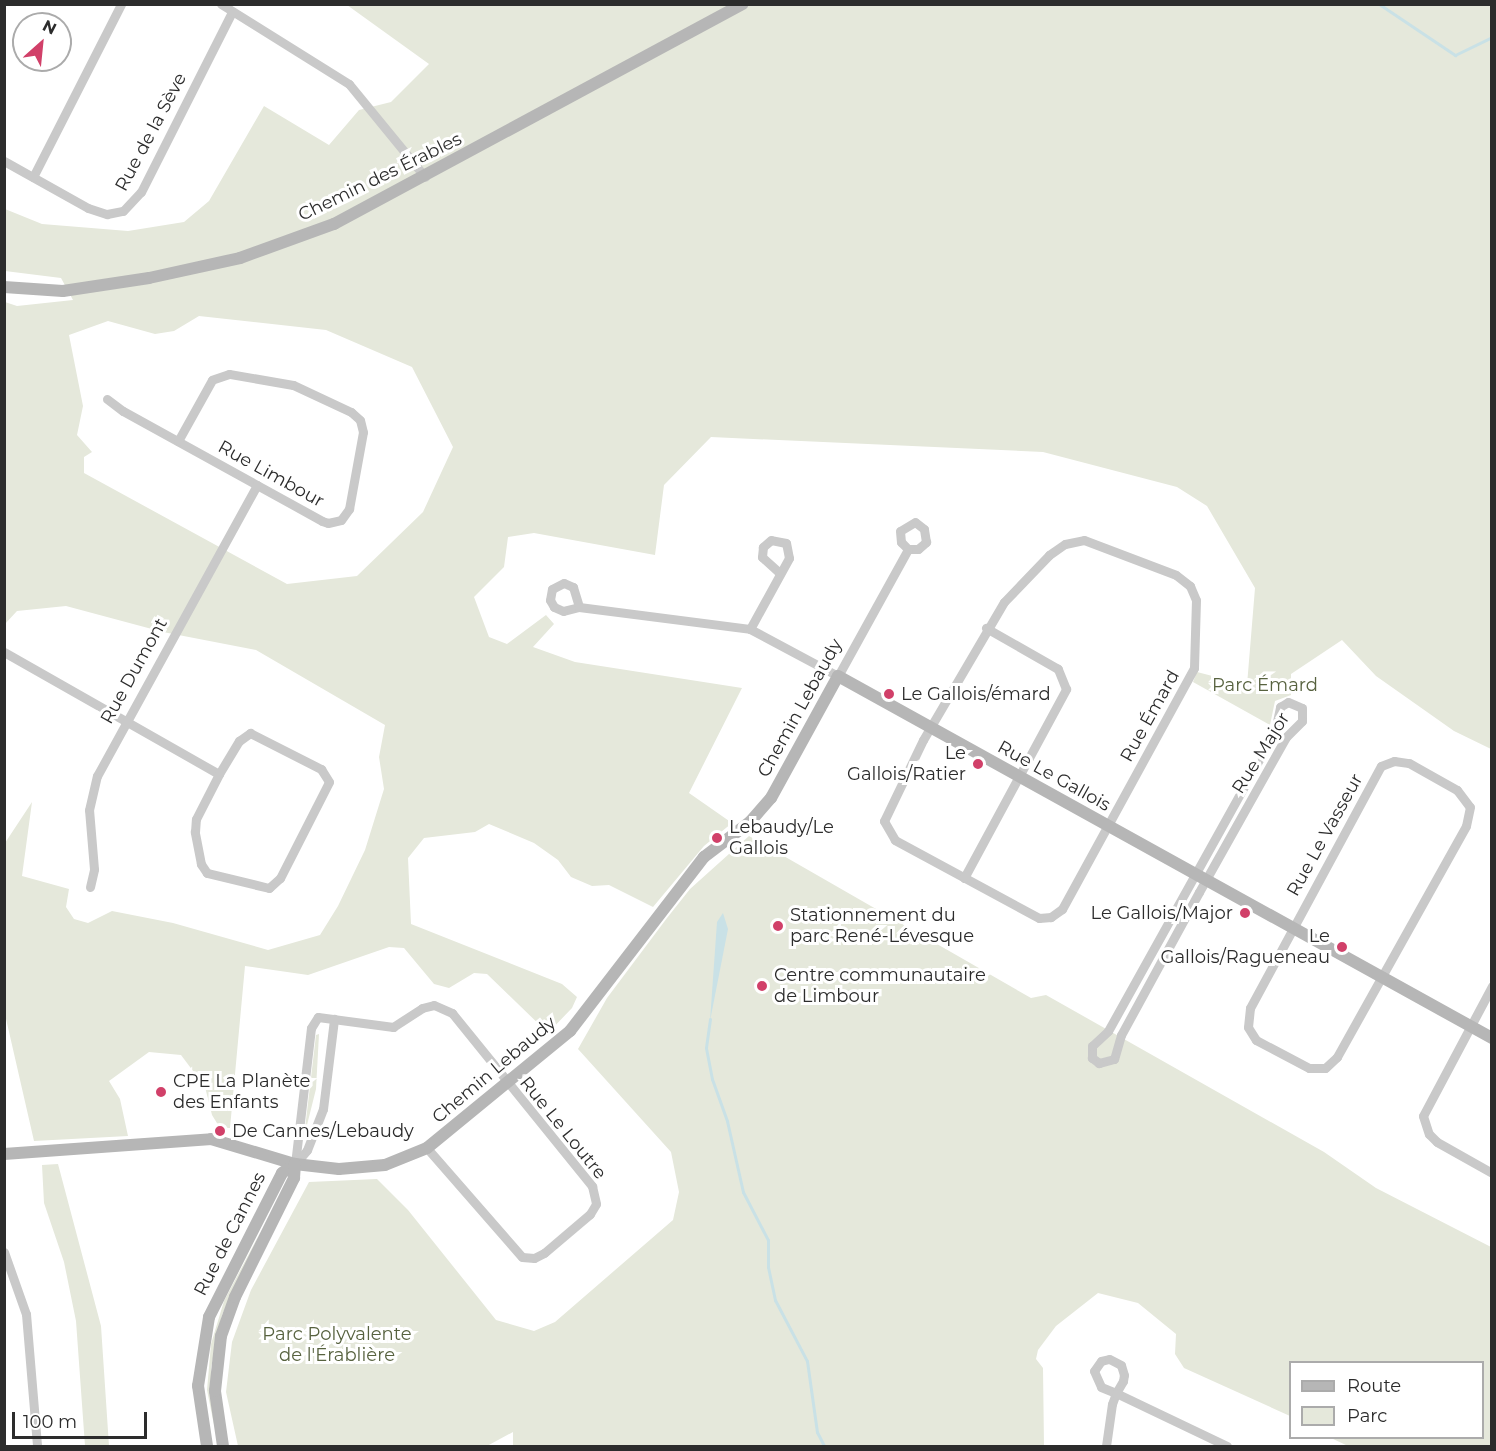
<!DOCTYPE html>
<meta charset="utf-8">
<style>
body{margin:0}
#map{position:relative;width:1496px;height:1451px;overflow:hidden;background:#fff;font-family:Montserrat,sans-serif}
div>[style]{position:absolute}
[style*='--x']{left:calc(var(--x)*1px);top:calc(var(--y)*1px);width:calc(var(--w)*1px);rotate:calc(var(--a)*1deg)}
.green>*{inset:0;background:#e5e8db}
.water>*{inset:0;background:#c9e1e6}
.stream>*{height:3px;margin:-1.5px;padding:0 1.5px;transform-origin:1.5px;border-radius:1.5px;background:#c9e1e6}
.street>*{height:9px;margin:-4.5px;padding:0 4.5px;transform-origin:4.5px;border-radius:4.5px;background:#c9c9c9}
.secondary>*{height:12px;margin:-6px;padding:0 6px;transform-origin:6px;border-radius:6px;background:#b6b6b6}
.dots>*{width:16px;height:16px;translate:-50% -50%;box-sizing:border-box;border:3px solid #fff;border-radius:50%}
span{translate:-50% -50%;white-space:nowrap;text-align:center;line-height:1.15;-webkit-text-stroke:6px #fff;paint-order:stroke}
.street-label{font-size:18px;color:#2c2c2c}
.park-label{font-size:18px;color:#57623f}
.poi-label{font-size:18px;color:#2c2c2c}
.left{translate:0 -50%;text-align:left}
.right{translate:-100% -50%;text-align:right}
.frame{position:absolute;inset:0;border:6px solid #2c2c2c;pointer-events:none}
.legend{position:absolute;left:1289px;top:1361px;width:195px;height:78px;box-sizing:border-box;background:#fff;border:2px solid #ababab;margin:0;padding:8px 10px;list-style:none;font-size:18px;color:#2c2c2c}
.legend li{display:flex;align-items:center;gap:12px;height:30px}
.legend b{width:30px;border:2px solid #ababab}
.north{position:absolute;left:12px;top:12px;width:60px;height:60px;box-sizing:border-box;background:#fff;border:2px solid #ababab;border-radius:50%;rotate:27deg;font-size:16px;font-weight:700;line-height:24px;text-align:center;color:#2c2c2c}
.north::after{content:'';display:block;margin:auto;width:21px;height:27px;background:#d14069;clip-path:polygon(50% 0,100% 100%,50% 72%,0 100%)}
.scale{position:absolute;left:12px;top:1412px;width:135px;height:27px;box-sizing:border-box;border:3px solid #2c2c2c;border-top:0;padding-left:8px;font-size:18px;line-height:21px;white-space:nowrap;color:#2c2c2c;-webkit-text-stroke:4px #fff;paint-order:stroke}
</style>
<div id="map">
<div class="green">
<div style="clip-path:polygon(evenodd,347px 5px,1491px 5px,1491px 749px,1454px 731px,1376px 676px,1342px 640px,1291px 674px,1291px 695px,1275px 701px,1270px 725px,1193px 682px,1197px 672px,1247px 685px,1255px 588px,1207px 506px,1177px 487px,1043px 452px,711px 437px,664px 485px,655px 555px,534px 533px,508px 537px,504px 567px,474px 597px,489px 637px,507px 644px,546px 615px,554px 624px,533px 647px,575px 662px,742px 688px,689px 793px,732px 823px,704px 846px,653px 907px,609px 885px,592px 886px,571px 877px,558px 860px,534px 843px,489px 824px,475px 832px,424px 838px,408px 858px,411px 924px,562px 984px,577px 997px,572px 1008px,548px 1033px,487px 974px,474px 973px,449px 988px,434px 984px,404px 948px,389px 947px,308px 975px,245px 966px,230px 1128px,220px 1128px,212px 1115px,205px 1087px,181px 1055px,149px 1052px,109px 1081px,120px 1099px,128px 1136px,34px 1141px,4px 1010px,5px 843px,32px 802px,22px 876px,69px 889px,66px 907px,74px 919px,88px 923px,112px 911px,173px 923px,268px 950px,320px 935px,338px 906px,365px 850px,384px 789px,379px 757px,385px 725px,256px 650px,163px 632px,66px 606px,17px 611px,5px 624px,5px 302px,17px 306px,73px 300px,61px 278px,5px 271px,5px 209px,42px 224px,128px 231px,184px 222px,209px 201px,264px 106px,329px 145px,359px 110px,391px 102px,429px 64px,347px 5px,199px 316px,326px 330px,412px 367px,453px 447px,423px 512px,357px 576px,287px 584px,84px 473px,84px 457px,92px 452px,77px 435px,83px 406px,69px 335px,108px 321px,155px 334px,174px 331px,199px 316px)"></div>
<div style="clip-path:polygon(749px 836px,1031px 998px,1046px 995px,1324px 1152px,1376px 1188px,1491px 1247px,1491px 1446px,1348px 1446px,1331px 1438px,1482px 1438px,1482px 1362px,1290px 1362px,1290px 1416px,1184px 1368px,1175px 1354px,1176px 1334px,1138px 1303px,1098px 1293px,1056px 1326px,1038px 1350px,1036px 1359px,1043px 1368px,1044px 1446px,513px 1446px,513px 1432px,487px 1446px,238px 1446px,226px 1392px,232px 1342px,251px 1290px,309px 1182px,377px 1179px,408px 1210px,496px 1320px,534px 1331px,555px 1322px,673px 1220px,679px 1192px,671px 1152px,578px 1049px,607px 998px,667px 918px,690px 889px)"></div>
<div style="clip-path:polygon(319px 1034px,316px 1089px,304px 1137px,316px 1035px)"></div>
<div style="clip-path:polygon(58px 1164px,101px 1326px,109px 1446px,85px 1446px,76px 1321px,64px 1262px,44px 1203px,42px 1165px)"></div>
<div style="clip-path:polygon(261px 1231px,222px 1315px,211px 1368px,214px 1425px,207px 1390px,211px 1344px,224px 1301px)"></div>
</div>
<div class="water">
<div style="clip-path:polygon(723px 913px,728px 929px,710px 1021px,717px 922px)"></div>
</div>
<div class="stream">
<div style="--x:1379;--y:4;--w:92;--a:33.9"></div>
<div style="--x:1455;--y:55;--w:41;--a:-25.9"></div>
<div style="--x:710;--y:1019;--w:29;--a:98"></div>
<div style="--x:706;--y:1048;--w:32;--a:79"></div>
<div style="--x:712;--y:1079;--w:45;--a:70.3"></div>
<div style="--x:727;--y:1121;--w:73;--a:77.3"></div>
<div style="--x:743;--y:1192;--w:54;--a:62.5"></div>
<div style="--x:768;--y:1240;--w:27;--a:90"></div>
<div style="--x:768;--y:1267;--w:34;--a:78"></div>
<div style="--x:775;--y:1300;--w:69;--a:62.3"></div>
<div style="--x:807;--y:1361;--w:72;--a:82"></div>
<div style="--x:817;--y:1432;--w:16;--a:63"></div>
</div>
<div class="street">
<div style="--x:221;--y:4;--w:151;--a:32"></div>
<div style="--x:349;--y:84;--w:120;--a:50.7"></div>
<div style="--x:4;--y:161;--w:96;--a:29.2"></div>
<div style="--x:88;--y:208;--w:20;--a:18"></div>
<div style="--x:107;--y:214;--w:16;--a:-11"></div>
<div style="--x:123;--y:211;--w:26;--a:-47"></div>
<div style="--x:141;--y:192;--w:202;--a:-63.2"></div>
<div style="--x:33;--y:177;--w:194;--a:-63"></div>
<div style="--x:107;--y:399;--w:20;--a:37"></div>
<div style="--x:123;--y:411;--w:227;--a:28.9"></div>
<div style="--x:322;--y:521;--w:6;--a:18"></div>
<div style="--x:328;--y:523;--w:13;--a:-13"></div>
<div style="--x:341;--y:520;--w:14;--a:-54"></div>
<div style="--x:349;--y:509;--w:78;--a:-79.7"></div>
<div style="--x:363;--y:432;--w:12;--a:-104"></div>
<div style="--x:360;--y:420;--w:12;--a:-138"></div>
<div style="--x:351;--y:412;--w:64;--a:-155"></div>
<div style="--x:293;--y:385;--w:65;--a:-170.2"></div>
<div style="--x:229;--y:374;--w:18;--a:161"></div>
<div style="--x:212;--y:380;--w:70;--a:119.1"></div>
<div style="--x:1084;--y:540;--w:98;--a:20.8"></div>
<div style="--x:1176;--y:575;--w:18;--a:38"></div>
<div style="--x:1190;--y:586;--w:15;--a:67"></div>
<div style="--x:1196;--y:600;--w:68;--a:91.7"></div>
<div style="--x:1194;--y:668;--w:275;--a:118.7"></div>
<div style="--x:1062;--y:909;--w:14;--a:144"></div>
<div style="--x:1051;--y:917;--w:12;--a:175"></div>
<div style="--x:1039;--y:918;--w:164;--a:-151.6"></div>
<div style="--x:895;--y:840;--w:22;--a:-120"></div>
<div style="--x:884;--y:821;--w:90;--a:-64.3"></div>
<div style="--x:923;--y:740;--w:160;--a:-59.6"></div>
<div style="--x:1004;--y:602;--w:65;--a:-46.2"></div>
<div style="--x:1049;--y:555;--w:19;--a:-35"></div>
<div style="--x:1065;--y:544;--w:19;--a:-12"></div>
<div style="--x:579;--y:607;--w:16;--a:166"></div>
<div style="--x:563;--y:611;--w:10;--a:-156"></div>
<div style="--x:554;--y:607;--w:8;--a:-120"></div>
<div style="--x:550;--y:600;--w:11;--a:-80"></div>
<div style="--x:552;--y:589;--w:13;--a:-27"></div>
<div style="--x:564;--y:583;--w:10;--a:24"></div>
<div style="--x:573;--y:587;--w:21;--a:73"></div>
<div style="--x:579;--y:607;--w:172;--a:7.3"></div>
<div style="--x:750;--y:629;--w:100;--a:28.1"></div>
<div style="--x:838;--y:676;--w:145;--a:-61.1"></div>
<div style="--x:908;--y:549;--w:10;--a:0"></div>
<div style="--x:918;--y:549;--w:11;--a:-41"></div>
<div style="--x:926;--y:542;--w:13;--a:-99"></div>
<div style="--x:924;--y:529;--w:11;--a:-142"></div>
<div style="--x:915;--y:522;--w:17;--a:149"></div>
<div style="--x:900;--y:531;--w:11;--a:85"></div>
<div style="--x:901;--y:542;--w:10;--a:45"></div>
<div style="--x:750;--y:629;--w:81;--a:-61.2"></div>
<div style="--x:789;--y:558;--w:15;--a:-101"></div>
<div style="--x:786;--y:543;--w:15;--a:-169"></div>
<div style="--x:771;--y:540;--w:11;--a:139"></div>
<div style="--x:763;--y:547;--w:10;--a:96"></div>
<div style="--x:762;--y:557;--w:24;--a:42"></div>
<div style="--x:4;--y:652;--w:247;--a:29.6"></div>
<div style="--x:1288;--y:702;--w:15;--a:23"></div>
<div style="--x:1302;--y:708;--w:13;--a:90"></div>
<div style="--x:1302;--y:721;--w:23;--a:135"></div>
<div style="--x:1286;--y:737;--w:178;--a:119.3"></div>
<div style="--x:1199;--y:892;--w:163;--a:118.6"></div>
<div style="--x:1121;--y:1035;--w:25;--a:106"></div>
<div style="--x:1114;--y:1059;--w:16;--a:165"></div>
<div style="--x:1099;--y:1063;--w:9;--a:-144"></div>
<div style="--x:1092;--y:1058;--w:12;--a:-90"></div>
<div style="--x:1092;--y:1046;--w:22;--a:-43"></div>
<div style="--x:1108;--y:1031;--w:343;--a:-60.9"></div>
<div style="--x:1275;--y:731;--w:25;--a:-78"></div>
<div style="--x:1280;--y:707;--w:9;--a:-32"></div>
<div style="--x:250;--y:733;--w:80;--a:26.9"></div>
<div style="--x:321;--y:769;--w:15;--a:58"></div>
<div style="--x:329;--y:782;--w:108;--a:117"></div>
<div style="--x:280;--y:878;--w:15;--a:138"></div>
<div style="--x:269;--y:888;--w:64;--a:-166.4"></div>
<div style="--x:207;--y:873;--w:11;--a:-124"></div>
<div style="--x:201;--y:864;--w:33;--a:-101"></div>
<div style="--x:195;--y:832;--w:13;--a:-86"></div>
<div style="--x:196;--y:819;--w:51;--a:-62.9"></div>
<div style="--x:219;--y:774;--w:39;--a:-59"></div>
<div style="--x:239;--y:741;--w:14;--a:-36"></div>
<div style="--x:1394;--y:761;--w:15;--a:8"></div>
<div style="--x:1409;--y:763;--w:55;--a:29.4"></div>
<div style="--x:1457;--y:790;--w:21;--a:53"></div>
<div style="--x:1470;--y:807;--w:19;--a:102"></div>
<div style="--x:1466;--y:826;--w:265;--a:119.2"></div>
<div style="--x:1337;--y:1057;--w:16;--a:137"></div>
<div style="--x:1325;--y:1068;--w:16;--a:180"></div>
<div style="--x:1309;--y:1068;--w:60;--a:-152.2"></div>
<div style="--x:1256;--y:1040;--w:15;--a:-122"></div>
<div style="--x:1248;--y:1027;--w:19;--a:-84"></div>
<div style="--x:1250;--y:1008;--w:275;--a:-61.6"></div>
<div style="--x:1381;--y:766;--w:14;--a:-21"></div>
<div style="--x:964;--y:878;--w:215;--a:-61.6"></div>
<div style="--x:1066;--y:689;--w:22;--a:-112"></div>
<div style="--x:1058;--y:669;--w:83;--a:-150.3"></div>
<div style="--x:90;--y:887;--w:18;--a:-77"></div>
<div style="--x:94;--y:869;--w:59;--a:-94.8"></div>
<div style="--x:89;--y:810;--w:35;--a:-77"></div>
<div style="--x:97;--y:776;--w:332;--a:-61.2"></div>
<div style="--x:1492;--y:986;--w:147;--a:118"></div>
<div style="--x:1423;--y:1116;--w:19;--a:72"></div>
<div style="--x:1429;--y:1134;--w:11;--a:45"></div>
<div style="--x:1437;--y:1142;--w:63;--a:29.4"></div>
<div style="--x:295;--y:1164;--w:137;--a:-83.3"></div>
<div style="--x:311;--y:1028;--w:13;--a:-58"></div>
<div style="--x:318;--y:1017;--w:76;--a:7.6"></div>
<div style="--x:393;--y:1027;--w:35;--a:-33"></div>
<div style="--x:422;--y:1008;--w:12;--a:-14"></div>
<div style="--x:434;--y:1005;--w:20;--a:24"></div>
<div style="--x:452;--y:1013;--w:223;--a:51"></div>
<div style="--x:592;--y:1186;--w:18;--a:77"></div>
<div style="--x:596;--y:1204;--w:12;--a:121"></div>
<div style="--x:590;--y:1214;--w:60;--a:139.7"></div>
<div style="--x:544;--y:1253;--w:11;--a:153"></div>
<div style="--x:534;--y:1258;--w:12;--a:-175"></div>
<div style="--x:522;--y:1257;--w:145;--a:-131.1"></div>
<div style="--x:295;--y:1164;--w:18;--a:-49"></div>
<div style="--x:307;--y:1150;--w:44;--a:-68.7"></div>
<div style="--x:323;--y:1109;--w:91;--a:-83"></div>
<div style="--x:4;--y:1252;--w:66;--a:70.5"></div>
<div style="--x:26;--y:1314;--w:132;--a:85.2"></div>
<div style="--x:1106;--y:1446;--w:42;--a:-81.9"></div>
<div style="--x:1112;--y:1404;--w:12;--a:-70"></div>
<div style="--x:1116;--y:1393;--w:14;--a:-60"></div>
<div style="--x:1123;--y:1381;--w:6;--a:-81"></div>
<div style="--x:1124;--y:1375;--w:10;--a:-107"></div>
<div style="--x:1121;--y:1365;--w:13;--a:-153"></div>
<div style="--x:1109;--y:1359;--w:8;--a:166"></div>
<div style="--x:1101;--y:1361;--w:12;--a:125"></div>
<div style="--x:1094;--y:1371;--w:17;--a:66"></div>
<div style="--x:1101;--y:1387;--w:16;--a:22"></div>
<div style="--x:1116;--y:1393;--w:123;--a:25.5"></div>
</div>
<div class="secondary">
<div style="--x:4;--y:287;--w:59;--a:3.9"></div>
<div style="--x:63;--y:291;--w:87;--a:-8.6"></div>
<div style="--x:149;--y:278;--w:93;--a:-12.4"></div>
<div style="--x:240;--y:258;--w:100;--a:-19.9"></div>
<div style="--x:334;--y:224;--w:464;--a:-28.3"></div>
<div style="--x:4;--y:1154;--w:208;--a:-4.1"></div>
<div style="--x:211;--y:1139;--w:88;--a:16.6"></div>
<div style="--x:295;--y:1164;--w:44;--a:6.5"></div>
<div style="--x:339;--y:1169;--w:46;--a:-5"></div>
<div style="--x:385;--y:1165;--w:45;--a:-22"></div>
<div style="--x:427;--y:1148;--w:185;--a:-39.3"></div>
<div style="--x:570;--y:1031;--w:220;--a:-52.4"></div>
<div style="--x:704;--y:857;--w:58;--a:-37.3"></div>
<div style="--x:750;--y:822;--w:32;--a:-49"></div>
<div style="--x:771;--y:798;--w:139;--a:-61.2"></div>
<div style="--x:838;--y:676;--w:748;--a:28.97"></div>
<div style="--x:207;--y:1446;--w:61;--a:-98.5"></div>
<div style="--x:198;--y:1386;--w:70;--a:-80.9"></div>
<div style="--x:209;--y:1317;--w:161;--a:-63.1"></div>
<div style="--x:282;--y:1173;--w:16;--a:-35"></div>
<div style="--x:223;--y:1446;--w:56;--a:-98.3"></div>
<div style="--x:215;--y:1391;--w:55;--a:-83.8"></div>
<div style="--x:221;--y:1336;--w:41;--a:-70.3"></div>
<div style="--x:235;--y:1297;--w:133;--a:-63.6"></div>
<div style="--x:294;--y:1178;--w:14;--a:-86"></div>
</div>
<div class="dots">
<div style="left:889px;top:694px;background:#d14069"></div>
<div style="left:978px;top:764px;background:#d14069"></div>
<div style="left:717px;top:838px;background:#d14069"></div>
<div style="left:1245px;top:913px;background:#d14069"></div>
<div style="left:778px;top:926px;background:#d14069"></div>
<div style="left:1342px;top:947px;background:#d14069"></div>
<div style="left:762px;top:986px;background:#d14069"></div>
<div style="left:161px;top:1092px;background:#d14069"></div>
<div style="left:220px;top:1131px;background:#d14069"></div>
</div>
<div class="street-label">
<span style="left:151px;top:132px;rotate:-62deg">Rue de la Sève</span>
<span style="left:380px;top:177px;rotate:-26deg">Chemin des Érables</span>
<span style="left:271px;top:474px;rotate:29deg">Rue Limbour</span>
<span style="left:134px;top:671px;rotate:-61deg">Rue Dumont</span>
<span style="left:800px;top:708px;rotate:-61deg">Chemin Lebaudy</span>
<span style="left:1150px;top:716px;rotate:-61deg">Rue Émard</span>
<span style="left:1261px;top:753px;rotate:-58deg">Rue Major</span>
<span style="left:1054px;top:776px;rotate:29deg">Rue Le Gallois</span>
<span style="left:1325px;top:835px;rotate:-61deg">Rue Le Vasseur</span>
<span style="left:494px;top:1070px;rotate:-40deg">Chemin Lebaudy</span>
<span style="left:563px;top:1128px;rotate:51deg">Rue Le Loutre</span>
<span style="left:230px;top:1234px;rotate:-63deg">Rue de Cannes</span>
</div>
<div class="park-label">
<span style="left:1265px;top:685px">Parc Émard</span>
<span style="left:337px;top:1345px">Parc Polyvalente<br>de l'Érablière</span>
</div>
<div class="poi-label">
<span class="left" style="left:901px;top:694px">Le Gallois/émard</span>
<span class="right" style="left:966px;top:764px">Le<br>Gallois/Ratier</span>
<span class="left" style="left:729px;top:838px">Lebaudy/Le<br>Gallois</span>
<span class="right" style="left:1233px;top:913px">Le Gallois/Major</span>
<span class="left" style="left:790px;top:926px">Stationnement du<br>parc René-Lévesque</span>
<span class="right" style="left:1330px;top:947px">Le<br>Gallois/Ragueneau</span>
<span class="left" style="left:774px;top:986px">Centre communautaire<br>de Limbour</span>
<span class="left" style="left:173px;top:1092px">CPE La Planète<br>des Enfants</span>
<span class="left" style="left:232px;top:1131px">De Cannes/Lebaudy</span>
</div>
<div class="frame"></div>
<ul class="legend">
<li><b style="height:8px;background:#b6b6b6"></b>Route</li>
<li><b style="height:16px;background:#e5e8db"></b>Parc</li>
</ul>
<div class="north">N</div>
<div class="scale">100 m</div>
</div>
